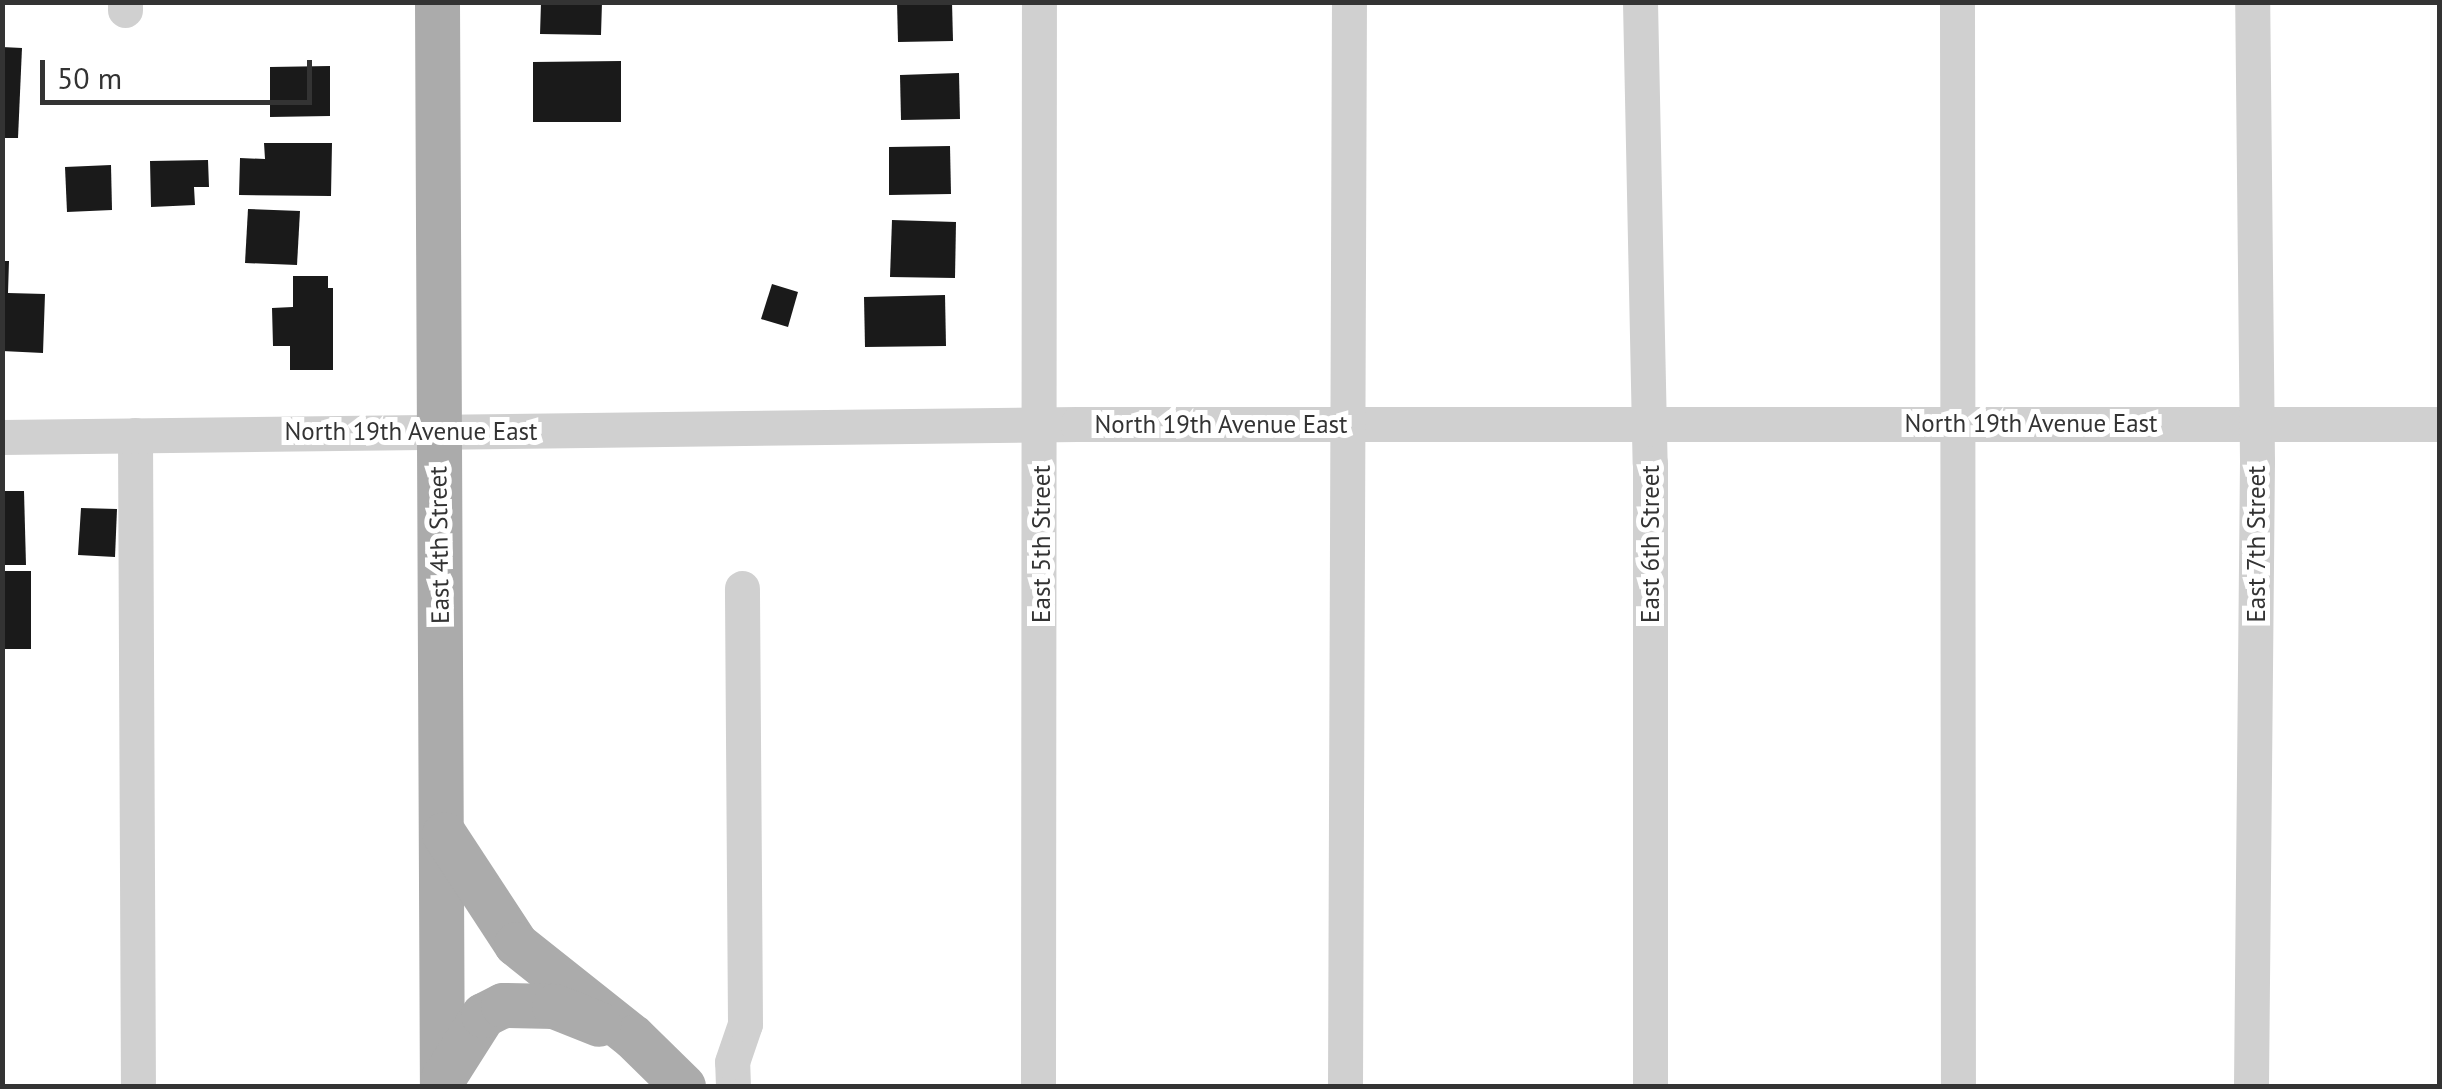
<!DOCTYPE html>
<style>
body{margin:0}
#map{position:relative;width:2442px;height:1089px;overflow:hidden;background:#fff;font-family:"PT Sans",sans-serif}
div>[style]{position:absolute}
[style*='--x']{left:calc(var(--x)*1px);top:calc(var(--y)*1px);width:calc(var(--w)*1px);rotate:calc(var(--a)*1deg)}
.building>*{inset:0;background:#1a1a1a}
.minor>*{height:35px;margin:-17.5px;padding:0 17.5px;transform-origin:17.5px;border-radius:17.5px;background:#d0d0d0}
.major>*{height:45px;margin:-22.5px;padding:0 22.5px;transform-origin:22.5px;border-radius:22.5px;background:#ababab}
span{translate:-50% -50%;white-space:nowrap;text-align:center;line-height:1.15;-webkit-text-stroke:10px #fff;paint-order:stroke}
.street-label{font-size:25px;color:#333}
.frame{position:absolute;inset:0;border:5px solid #333;pointer-events:none}
.scale{position:absolute;left:40px;top:60px;width:272px;height:45px;box-sizing:border-box;border:5px solid #333;border-top:0;padding-left:12px;font-size:30px;line-height:35px;white-space:nowrap;color:#333;-webkit-text-stroke:8px #fff;paint-order:stroke}
</style>
<div id="map">
<div class="building">
<div style="clip-path:polygon(541px 2px,602px 2px,601px 35px,540px 34px)"></div>
<div style="clip-path:polygon(897px 2px,952px 2px,953px 41px,898px 42px)"></div>
<div style="clip-path:polygon(2px 47px,22px 48px,18px 138px,2px 138px)"></div>
<div style="clip-path:polygon(621px 61px,621px 122px,533px 122px,533px 62px)"></div>
<div style="clip-path:polygon(330px 66px,330px 116px,270px 117px,270px 67px)"></div>
<div style="clip-path:polygon(959px 73px,960px 119px,901px 120px,900px 75px)"></div>
<div style="clip-path:polygon(264px 143px,332px 143px,331px 196px,239px 195px,240px 158px,265px 159px)"></div>
<div style="clip-path:polygon(950px 146px,951px 194px,889px 195px,889px 147px)"></div>
<div style="clip-path:polygon(208px 160px,209px 187px,194px 187px,195px 205px,151px 207px,150px 161px)"></div>
<div style="clip-path:polygon(111px 165px,112px 210px,67px 212px,65px 167px)"></div>
<div style="clip-path:polygon(248px 209px,300px 211px,297px 265px,245px 263px)"></div>
<div style="clip-path:polygon(892px 220px,956px 222px,955px 278px,890px 277px)"></div>
<div style="clip-path:polygon(2px 261px,9px 261px,8px 293px,45px 294px,43px 353px,2px 351px)"></div>
<div style="clip-path:polygon(293px 276px,328px 276px,328px 288px,333px 288px,333px 370px,290px 370px,290px 346px,273px 346px,272px 308px,293px 307px)"></div>
<div style="clip-path:polygon(772px 284px,798px 292px,788px 327px,761px 319px)"></div>
<div style="clip-path:polygon(945px 295px,946px 346px,865px 347px,864px 297px)"></div>
<div style="clip-path:polygon(2px 491px,24px 491px,26px 565px,2px 565px)"></div>
<div style="clip-path:polygon(81px 508px,117px 509px,115px 557px,78px 555px)"></div>
<div style="clip-path:polygon(2px 571px,31px 571px,31px 649px,2px 649px)"></div>
</div>
<div class="minor">
<div style="--x:1640;--y:2;--w:461;--a:88.8"></div>
<div style="--x:1650;--y:463;--w:623;--a:90"></div>
<div style="--x:1957;--y:2;--w:1084;--a:89.95"></div>
<div style="--x:125;--y:10;--w:8;--a:-90"></div>
<div style="--x:135;--y:435;--w:651;--a:89.74"></div>
<div style="--x:2;--y:437;--w:1075;--a:-0.69"></div>
<div style="--x:1077;--y:424;--w:1363;--a:0"></div>
<div style="--x:733;--y:1086;--w:24;--a:-92"></div>
<div style="--x:732;--y:1062;--w:40;--a:-71.1"></div>
<div style="--x:745;--y:1024;--w:436;--a:-90.4"></div>
<div style="--x:1038;--y:1086;--w:1084;--a:-89.95"></div>
<div style="--x:1345;--y:1086;--w:1084;--a:-89.79"></div>
<div style="--x:2251;--y:1086;--w:625;--a:-89.45"></div>
<div style="--x:2257;--y:461;--w:459;--a:-90.6"></div>
</div>
<div class="major">
<div style="--x:437;--y:2;--w:1084;--a:89.74"></div>
<div style="--x:444;--y:834;--w:131;--a:56.8"></div>
<div style="--x:516;--y:944;--w:149;--a:38.5"></div>
<div style="--x:633;--y:1037;--w:70;--a:44.4"></div>
<div style="--x:443;--y:1078;--w:75;--a:-57.6"></div>
<div style="--x:483;--y:1015;--w:22;--a:-27"></div>
<div style="--x:503;--y:1005;--w:51;--a:1.1"></div>
<div style="--x:554;--y:1006;--w:48;--a:21.8"></div>
</div>
<div class="street-label">
<span style="left:2031px;top:423px">North 19th Avenue East</span>
<span style="left:1221px;top:424px">North 19th Avenue East</span>
<span style="left:411px;top:431px">North 19th Avenue East</span>
<span style="left:1041px;top:544px;rotate:-90deg">East 5th Street</span>
<span style="left:1650px;top:544px;rotate:-90deg">East 6th Street</span>
<span style="left:2256px;top:544px;rotate:-90deg">East 7th Street</span>
<span style="left:439px;top:545px;rotate:-91deg">East 4th Street</span>
</div>
<div class="frame"></div>
<div class="scale">50 m</div>
</div>
